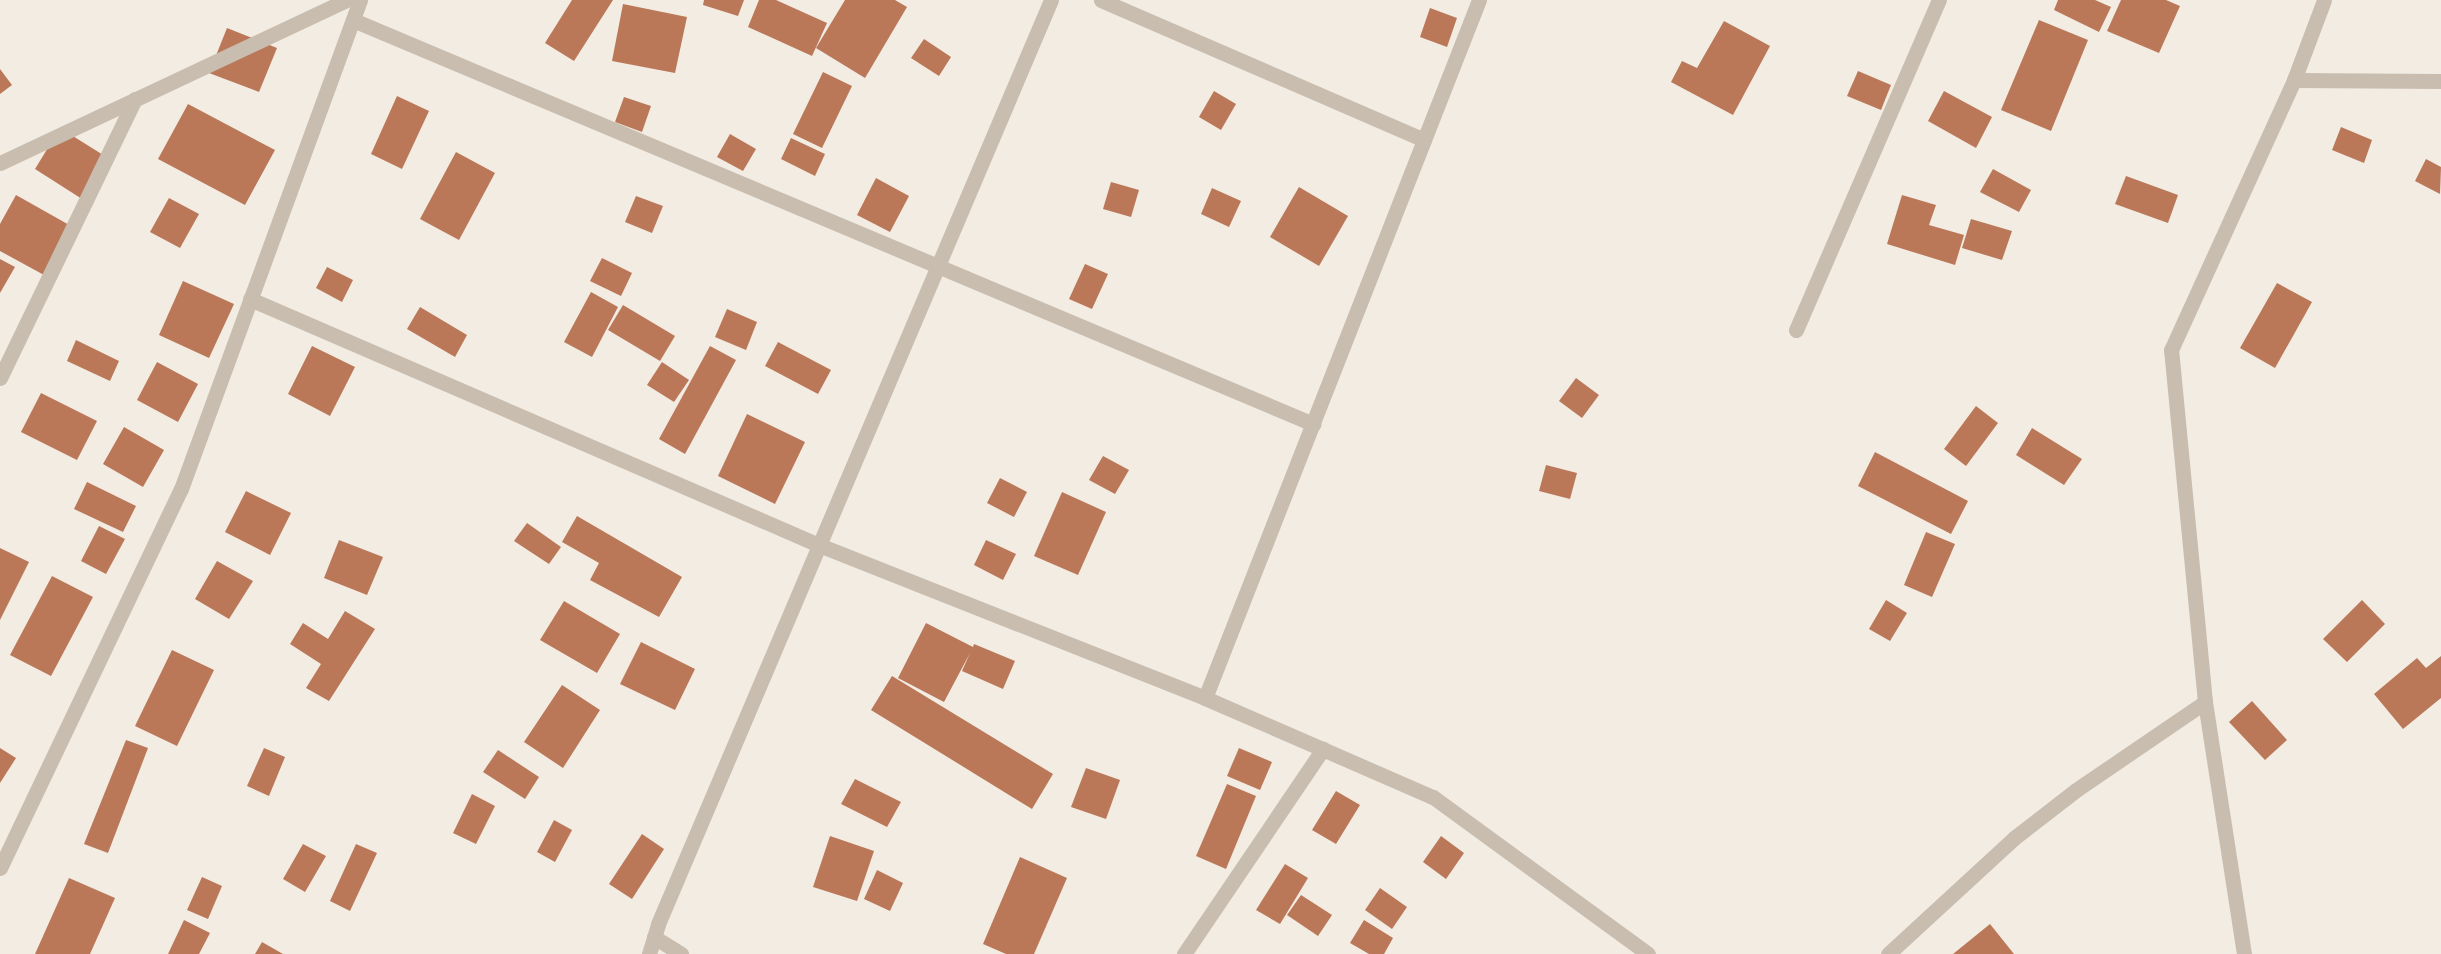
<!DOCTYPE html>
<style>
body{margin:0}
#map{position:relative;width:2441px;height:954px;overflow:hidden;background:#f2ece3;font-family:"Open Sans",sans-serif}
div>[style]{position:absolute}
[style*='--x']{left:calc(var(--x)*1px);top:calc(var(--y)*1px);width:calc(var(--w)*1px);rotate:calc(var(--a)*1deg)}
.building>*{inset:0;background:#ba7858}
.minor>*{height:15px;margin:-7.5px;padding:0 7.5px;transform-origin:7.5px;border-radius:7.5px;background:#c9bdaf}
.tertiary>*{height:15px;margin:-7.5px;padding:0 7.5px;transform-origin:7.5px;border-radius:7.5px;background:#c9bdaf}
span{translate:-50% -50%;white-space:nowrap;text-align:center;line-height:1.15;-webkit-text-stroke:6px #faf6ef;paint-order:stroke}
</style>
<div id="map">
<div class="building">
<div style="clip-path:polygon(572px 0,613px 0,574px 61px,545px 43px)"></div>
<div style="clip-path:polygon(704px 0,744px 0,738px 16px,703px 5px)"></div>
<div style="clip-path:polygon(759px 0,776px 0,827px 23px,812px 56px,748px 27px)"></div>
<div style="clip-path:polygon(845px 0,895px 0,907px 7px,865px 78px,816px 48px)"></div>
<div style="clip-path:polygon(2058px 0,2095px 0,2111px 7px,2099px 32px,2054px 10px)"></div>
<div style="clip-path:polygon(2121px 0,2166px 0,2180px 6px,2159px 53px,2107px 31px)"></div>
<div style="clip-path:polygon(623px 4px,687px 17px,675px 73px,612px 61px)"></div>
<div style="clip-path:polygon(1430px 8px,1457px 18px,1447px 47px,1420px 37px)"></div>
<div style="clip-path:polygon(2039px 20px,2088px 40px,2051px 131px,2001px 110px)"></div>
<div style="clip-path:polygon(1724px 21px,1770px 46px,1733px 115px,1671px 82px,1682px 61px,1697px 68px)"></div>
<div style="clip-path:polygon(227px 28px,277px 48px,259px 92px,209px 73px)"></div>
<div style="clip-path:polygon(924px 39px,951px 57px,939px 76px,911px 58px)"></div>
<div style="clip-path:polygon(0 69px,12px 85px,0 94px)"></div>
<div style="clip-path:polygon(1858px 71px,1891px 85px,1881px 110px,1847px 96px)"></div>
<div style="clip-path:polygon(823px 72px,852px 86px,822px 148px,793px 134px)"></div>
<div style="clip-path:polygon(1214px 91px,1236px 104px,1221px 130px,1199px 117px)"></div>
<div style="clip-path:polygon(1944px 91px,1992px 117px,1976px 148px,1928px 121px)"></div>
<div style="clip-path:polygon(397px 96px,429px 111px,402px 169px,371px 154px)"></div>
<div style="clip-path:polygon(624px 97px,651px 106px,642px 132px,615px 122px)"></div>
<div style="clip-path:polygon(188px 104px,275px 150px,245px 205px,158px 159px)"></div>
<div style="clip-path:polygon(2341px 127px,2372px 140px,2364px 163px,2332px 150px)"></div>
<div style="clip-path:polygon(60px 128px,108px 158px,82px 199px,35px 169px)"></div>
<div style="clip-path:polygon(730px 134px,756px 149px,743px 171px,717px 157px)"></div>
<div style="clip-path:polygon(791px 138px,825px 154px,815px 176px,781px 159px)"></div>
<div style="clip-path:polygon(456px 152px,495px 173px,459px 240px,420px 219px)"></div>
<div style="clip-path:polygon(2426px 159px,2441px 167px,2440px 194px,2415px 181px)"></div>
<div style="clip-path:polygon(1993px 169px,2031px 190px,2019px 212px,1980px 192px)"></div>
<div style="clip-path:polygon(2126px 176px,2178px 195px,2168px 223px,2115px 204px)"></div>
<div style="clip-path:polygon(876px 178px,909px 196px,890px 232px,857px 215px)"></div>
<div style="clip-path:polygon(1111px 182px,1139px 190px,1131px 217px,1103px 209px)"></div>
<div style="clip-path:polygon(1299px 187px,1348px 216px,1319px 266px,1270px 237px)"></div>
<div style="clip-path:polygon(1212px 188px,1241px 201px,1229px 227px,1201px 214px)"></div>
<div style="clip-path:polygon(16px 195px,71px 226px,44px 275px,0 251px,0 224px)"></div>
<div style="clip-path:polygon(1902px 195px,1936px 205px,1929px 225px,1964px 235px,1955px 265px,1887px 244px)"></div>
<div style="clip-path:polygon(636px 196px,663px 206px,652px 233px,625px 222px)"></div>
<div style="clip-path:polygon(169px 198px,199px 214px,180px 248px,150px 232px)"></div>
<div style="clip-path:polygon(1971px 219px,2012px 231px,2002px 260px,1962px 248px)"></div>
<div style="clip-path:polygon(602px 258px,632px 273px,621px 296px,590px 281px)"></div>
<div style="clip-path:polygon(0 259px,15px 267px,0 293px)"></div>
<div style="clip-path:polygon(1085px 264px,1108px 274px,1092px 309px,1069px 299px)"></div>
<div style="clip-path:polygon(327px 267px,353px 280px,342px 302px,316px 288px)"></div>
<div style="clip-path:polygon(183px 281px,234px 304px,209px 358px,159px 335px)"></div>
<div style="clip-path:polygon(2277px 283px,2312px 302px,2275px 368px,2240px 348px)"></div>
<div style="clip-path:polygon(591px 292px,618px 307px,592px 357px,564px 342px)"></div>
<div style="clip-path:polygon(623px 305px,675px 336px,660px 361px,608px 330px)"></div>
<div style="clip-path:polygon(420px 307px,467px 335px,455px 357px,407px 329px)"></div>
<div style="clip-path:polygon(727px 309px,757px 322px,746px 350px,715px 337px)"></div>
<div style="clip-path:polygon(76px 340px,119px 361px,110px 381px,67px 361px)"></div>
<div style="clip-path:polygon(778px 342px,831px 370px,818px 394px,765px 366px)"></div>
<div style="clip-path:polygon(312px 346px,355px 367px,330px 416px,288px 394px)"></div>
<div style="clip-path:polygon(710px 346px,736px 360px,685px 454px,659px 439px)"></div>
<div style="clip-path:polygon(157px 362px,198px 384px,178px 422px,137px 400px)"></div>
<div style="clip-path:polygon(662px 362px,689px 380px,674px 402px,647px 385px)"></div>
<div style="clip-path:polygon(1576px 378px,1599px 395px,1582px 418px,1559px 401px)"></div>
<div style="clip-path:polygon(41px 393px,97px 421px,77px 460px,21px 432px)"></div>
<div style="clip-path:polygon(1976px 406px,1998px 423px,1966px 466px,1944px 449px)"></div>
<div style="clip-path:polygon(747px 414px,805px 442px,775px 504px,718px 476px)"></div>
<div style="clip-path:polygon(124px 427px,164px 450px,143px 487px,103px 464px)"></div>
<div style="clip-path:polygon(2032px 428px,2082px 459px,2064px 485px,2016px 455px)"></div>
<div style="clip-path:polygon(1875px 452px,1968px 501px,1951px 534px,1858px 486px)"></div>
<div style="clip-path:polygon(1103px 456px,1129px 470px,1115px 494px,1089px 480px)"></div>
<div style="clip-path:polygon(1546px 465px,1577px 473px,1570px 499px,1539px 491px)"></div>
<div style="clip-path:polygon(1000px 478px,1027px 492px,1014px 517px,987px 503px)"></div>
<div style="clip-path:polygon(87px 482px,136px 506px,123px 532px,74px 509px)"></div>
<div style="clip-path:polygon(246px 491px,291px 513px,270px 555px,225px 532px)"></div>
<div style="clip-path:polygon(1062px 492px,1106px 512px,1078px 575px,1034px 556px)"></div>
<div style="clip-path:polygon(577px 516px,682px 577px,659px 617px,590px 580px,599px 563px,562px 542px)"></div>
<div style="clip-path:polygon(527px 523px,561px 547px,549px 564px,514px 541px)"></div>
<div style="clip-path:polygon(99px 526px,125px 539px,106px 574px,81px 561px)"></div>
<div style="clip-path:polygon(1926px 532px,1955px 544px,1932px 597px,1904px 585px)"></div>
<div style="clip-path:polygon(339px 540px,383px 557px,367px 595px,324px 578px)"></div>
<div style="clip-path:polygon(986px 540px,1016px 554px,1003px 580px,974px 565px)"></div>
<div style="clip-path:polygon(0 548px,29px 562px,0 620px)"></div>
<div style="clip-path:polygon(217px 561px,253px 581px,229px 619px,195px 599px)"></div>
<div style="clip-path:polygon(52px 576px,93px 597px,51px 676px,10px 655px)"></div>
<div style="clip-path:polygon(1886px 600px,1907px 613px,1890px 641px,1869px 629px)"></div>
<div style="clip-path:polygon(2362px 600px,2385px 624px,2347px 662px,2323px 639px)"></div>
<div style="clip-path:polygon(564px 601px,620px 634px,597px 673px,540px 640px)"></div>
<div style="clip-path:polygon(345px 611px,375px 629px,329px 701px,306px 688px,321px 664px,290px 644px,303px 623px,328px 639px)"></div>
<div style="clip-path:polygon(926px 623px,973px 647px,974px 644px,1015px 661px,1003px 689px,962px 671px,970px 653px,944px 702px,898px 678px)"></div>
<div style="clip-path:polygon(641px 642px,695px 669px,675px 710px,620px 684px)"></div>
<div style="clip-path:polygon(172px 650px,214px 670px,177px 746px,135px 726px)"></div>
<div style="clip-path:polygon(2441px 656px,2441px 698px,2403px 729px,2374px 694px,2417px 658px,2426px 668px)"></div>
<div style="clip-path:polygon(892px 676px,1053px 774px,1032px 809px,871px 710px)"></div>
<div style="clip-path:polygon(562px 685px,600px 710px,563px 768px,524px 742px)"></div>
<div style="clip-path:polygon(2252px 701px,2287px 740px,2265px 760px,2229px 722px)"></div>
<div style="clip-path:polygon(126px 740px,148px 748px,108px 853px,84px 844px)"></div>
<div style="clip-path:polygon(0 748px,16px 758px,0 783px)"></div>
<div style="clip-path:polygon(264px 748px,285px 757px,269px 796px,247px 786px)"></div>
<div style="clip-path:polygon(1239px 748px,1272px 762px,1260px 790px,1227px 776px)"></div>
<div style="clip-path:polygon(498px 750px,539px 777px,525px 799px,483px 772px)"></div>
<div style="clip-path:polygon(1086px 768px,1120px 780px,1106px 819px,1071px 807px)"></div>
<div style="clip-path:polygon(855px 779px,901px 802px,887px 827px,841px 804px)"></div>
<div style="clip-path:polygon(1227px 784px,1256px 796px,1226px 869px,1196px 856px)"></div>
<div style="clip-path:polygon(1336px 791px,1360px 805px,1336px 844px,1312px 830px)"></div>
<div style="clip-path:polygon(472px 794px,495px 806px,476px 844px,453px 833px)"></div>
<div style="clip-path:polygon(554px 820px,572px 830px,555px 862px,537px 852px)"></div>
<div style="clip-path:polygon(642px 834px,664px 849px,632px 899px,609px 884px)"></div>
<div style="clip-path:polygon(830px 836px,874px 851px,857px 901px,813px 887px)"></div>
<div style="clip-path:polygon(1441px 836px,1464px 853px,1446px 879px,1423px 862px)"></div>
<div style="clip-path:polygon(303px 844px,326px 856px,305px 892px,283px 879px)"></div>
<div style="clip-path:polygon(356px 844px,377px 853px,350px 911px,330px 901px)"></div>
<div style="clip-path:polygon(1020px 857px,1067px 878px,1034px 954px,1006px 954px,983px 944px)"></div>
<div style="clip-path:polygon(1285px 864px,1308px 878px,1280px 924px,1256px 910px)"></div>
<div style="clip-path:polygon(877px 870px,903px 883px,890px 911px,864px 899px)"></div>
<div style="clip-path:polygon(202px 877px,222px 886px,208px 919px,187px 910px)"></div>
<div style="clip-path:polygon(69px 878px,115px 898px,90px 954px,35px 954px)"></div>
<div style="clip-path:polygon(1380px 888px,1407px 907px,1392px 929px,1365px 910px)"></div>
<div style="clip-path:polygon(1301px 895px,1332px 915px,1318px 936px,1287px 915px)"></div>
<div style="clip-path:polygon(184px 920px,210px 933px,199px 954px,168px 954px)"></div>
<div style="clip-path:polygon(1364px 920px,1393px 938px,1384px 954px,1369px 954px,1350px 943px)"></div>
<div style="clip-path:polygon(1990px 924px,2014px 954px,1953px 954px)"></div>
<div style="clip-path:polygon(262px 942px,283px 954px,255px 954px)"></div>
</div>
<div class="minor">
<div style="--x:1101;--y:0;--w:352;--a:23.4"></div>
<div style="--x:353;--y:20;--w:1042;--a:22.82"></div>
<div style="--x:2294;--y:80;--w:147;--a:0.4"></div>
<div style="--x:0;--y:163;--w:383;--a:-25.2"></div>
<div style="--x:250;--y:299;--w:620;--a:23.38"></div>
<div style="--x:819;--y:545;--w:415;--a:21.6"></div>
<div style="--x:1205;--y:698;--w:249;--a:23.5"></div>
<div style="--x:1433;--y:797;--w:266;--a:36.1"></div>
<div style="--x:1796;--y:330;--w:360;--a:-66.6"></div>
<div style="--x:0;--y:378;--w:310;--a:-64.2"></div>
<div style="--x:1205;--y:698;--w:750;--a:-68.57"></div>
<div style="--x:0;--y:868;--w:420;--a:-64.5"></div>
<div style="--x:181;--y:489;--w:521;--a:-69.89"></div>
<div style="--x:654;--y:937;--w:32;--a:32"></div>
<div style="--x:1184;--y:954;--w:248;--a:-55.9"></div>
<div style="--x:1888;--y:954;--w:171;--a:-42.6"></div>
<div style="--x:2014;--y:838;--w:78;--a:-37.7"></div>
<div style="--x:2076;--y:790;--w:156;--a:-34.3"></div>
<div style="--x:2244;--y:954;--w:255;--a:-98.8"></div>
<div style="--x:2205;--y:702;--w:354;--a:-95.5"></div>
<div style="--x:2171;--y:350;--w:297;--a:-65.5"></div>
<div style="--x:2294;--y:80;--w:85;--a:-69.4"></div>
</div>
<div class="tertiary">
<div style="--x:649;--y:954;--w:31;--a:-73"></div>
<div style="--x:658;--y:924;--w:1004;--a:-66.96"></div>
</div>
</div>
